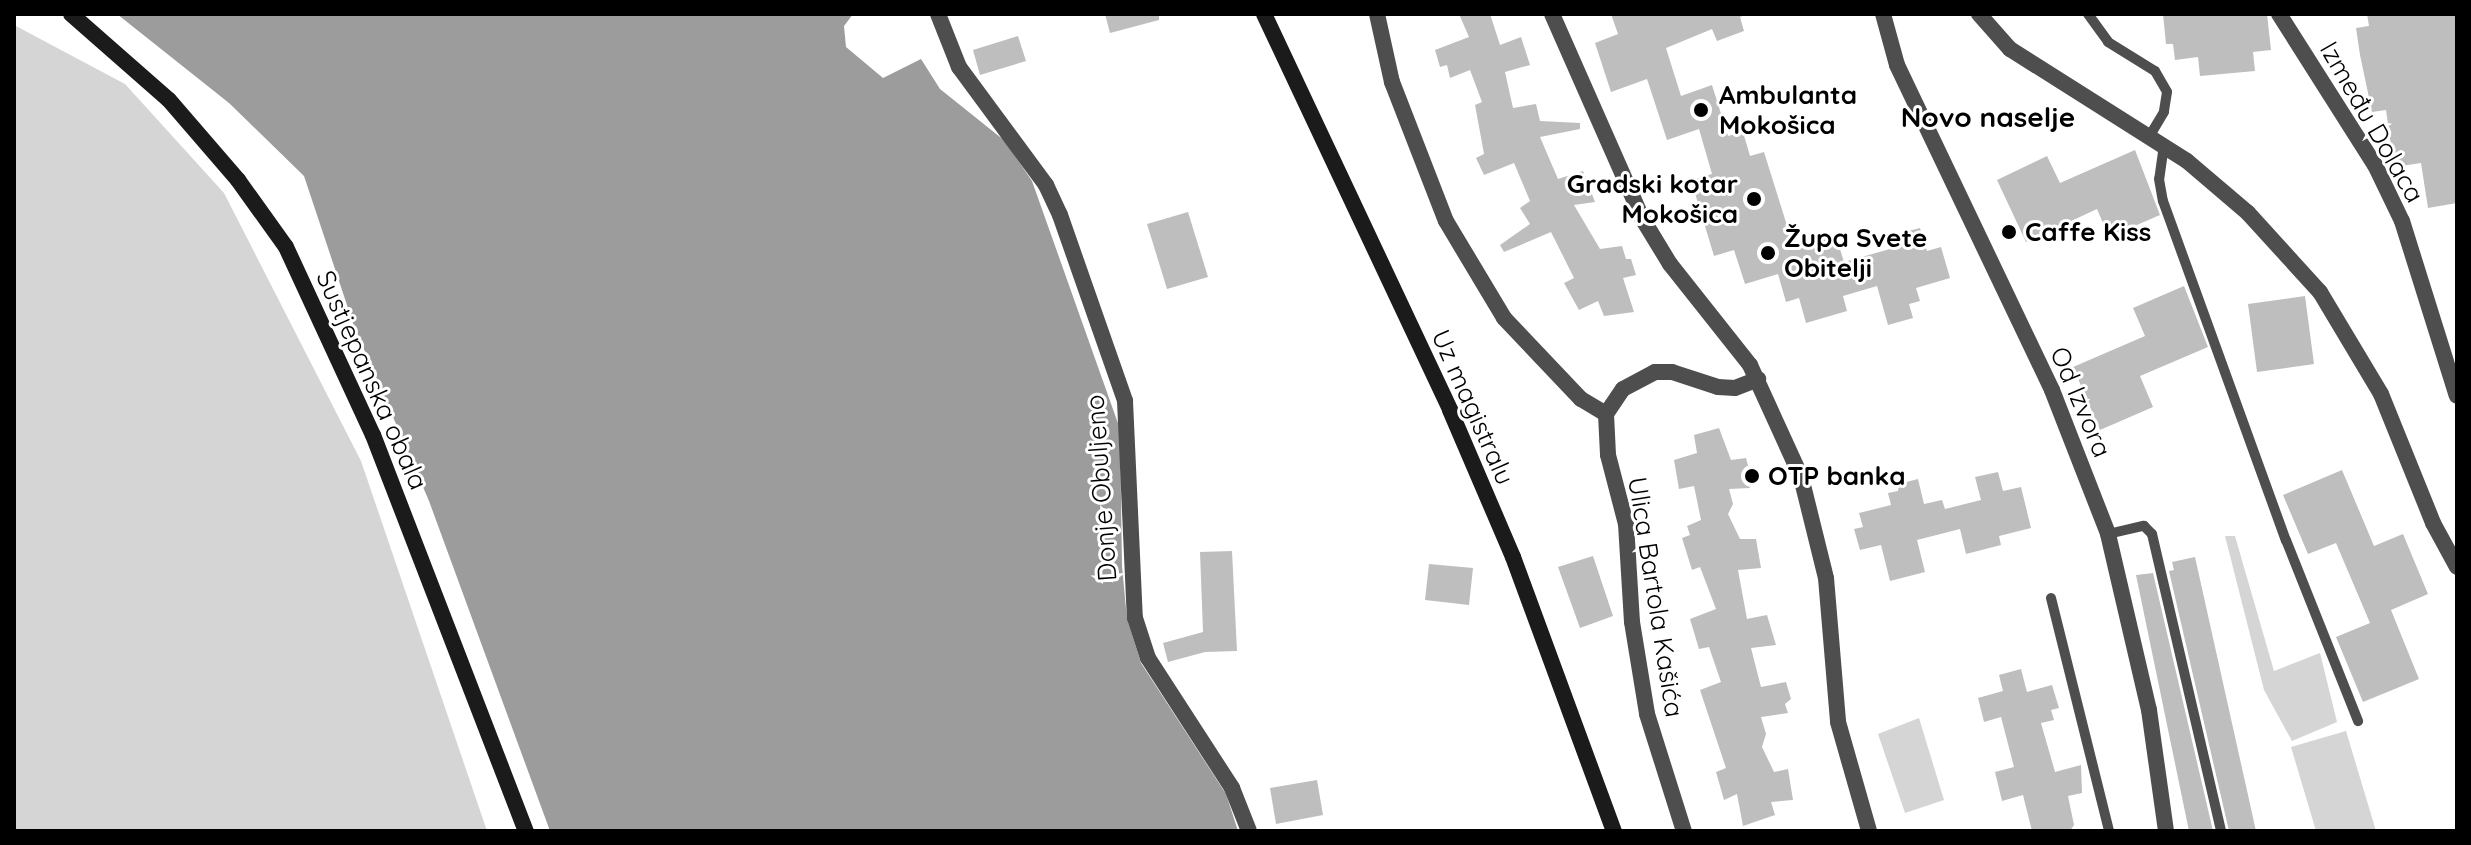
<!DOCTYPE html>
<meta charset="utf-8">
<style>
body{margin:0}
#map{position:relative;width:2471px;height:845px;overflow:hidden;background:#fff;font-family:Quicksand,sans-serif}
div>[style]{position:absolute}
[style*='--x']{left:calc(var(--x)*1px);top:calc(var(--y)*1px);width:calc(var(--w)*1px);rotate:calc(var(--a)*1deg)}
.green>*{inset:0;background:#d5d5d5}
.water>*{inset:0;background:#9c9c9c}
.building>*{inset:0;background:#bebebe}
.lane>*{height:10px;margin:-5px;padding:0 5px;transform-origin:5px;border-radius:5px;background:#4e4e4e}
.street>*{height:16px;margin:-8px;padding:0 8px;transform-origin:8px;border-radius:8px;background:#4e4e4e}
.secondary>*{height:16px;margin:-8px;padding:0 8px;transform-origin:8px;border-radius:8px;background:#1b1b1b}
.dots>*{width:22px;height:22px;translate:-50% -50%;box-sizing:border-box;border:4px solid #fff;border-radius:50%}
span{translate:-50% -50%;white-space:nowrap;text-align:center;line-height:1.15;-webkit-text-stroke:6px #fff;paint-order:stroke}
.poi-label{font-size:26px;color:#000;font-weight:700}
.left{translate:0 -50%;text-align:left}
.right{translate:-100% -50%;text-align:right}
.street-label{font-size:26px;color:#000}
.neighbourhood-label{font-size:28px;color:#000;font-weight:700}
.frame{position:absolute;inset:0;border:16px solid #000;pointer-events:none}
</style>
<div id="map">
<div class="green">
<div style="clip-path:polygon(14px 25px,125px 84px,224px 193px,361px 461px,487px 831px,14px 831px)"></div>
<div style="clip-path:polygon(2225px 536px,2235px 536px,2274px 671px,2320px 653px,2337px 722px,2292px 741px,2264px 690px)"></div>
<div style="clip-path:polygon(1919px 718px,1944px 800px,1905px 813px,1878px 734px)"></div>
<div style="clip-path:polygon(2346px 731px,2376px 831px,2316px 831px,2291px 747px)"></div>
</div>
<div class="water">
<div style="clip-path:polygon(117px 14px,853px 14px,844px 26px,846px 47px,883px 78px,921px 59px,940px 89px,1005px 141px,1032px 181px,1120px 429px,1122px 566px,1127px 619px,1141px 663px,1226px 794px,1238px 831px,550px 831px,429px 501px,354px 326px,304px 176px,229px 103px)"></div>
</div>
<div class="building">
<div style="clip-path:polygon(1105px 14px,1159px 14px,1159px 20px,1110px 33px)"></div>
<div style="clip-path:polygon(1459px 14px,1490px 14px,1500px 45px,1521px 37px,1530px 65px,1505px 72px,1513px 108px,1536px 104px,1540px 121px,1580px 123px,1580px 129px,1540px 137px,1558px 179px,1583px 171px,1595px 202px,1574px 205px,1600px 249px,1622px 246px,1626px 259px,1631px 259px,1636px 275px,1623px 278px,1634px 312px,1604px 316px,1598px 301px,1579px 310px,1564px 283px,1574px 278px,1551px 232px,1504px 252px,1500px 245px,1530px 224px,1520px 208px,1530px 201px,1514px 163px,1484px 175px,1476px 158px,1484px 154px,1475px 105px,1482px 102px,1470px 70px,1450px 78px,1447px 65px,1440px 67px,1435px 50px,1469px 37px)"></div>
<div style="clip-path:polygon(1611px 14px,1747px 14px,1740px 17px,1744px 31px,1717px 41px,1712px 29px,1666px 48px,1681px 96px,1712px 85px,1728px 136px,1743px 132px,1750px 156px,1764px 152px,1794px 248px,1836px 236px,1844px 262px,1897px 247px,1893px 235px,1920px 228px,1927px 251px,1941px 247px,1950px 278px,1916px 288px,1920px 301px,1909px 304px,1913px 318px,1888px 325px,1877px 286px,1843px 296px,1847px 311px,1806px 323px,1799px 298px,1786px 302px,1778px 274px,1745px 284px,1734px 250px,1714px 256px,1691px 180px,1712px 174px,1699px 129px,1667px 140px,1647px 79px,1611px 92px,1595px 43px,1618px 34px)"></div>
<div style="clip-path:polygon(2163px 14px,2267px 14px,2271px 50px,2253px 52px,2255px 71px,2200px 76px,2198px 57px,2175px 60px,2173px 44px,2166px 44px)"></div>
<div style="clip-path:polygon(2367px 14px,2457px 14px,2457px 203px,2428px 208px,2421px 163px,2394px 167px,2386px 110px,2372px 112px,2360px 55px,2356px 28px,2369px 26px)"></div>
<div style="clip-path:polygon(1018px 36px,1026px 61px,980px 75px,973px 50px)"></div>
<div style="clip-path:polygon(2135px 150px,2160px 215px,2109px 237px,2097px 209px,2026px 242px,1997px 180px,2047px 156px,2060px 183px)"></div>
<div style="clip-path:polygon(1188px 212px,1208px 277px,1167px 289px,1147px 224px)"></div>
<div style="clip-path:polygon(2184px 286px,2208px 347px,2140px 376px,2153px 407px,2100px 430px,2073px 367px,2145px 336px,2133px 308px)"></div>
<div style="clip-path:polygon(2305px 296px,2314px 364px,2257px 372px,2248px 304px)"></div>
<div style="clip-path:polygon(1719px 428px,1731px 460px,1746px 458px,1750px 473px,1746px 475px,1750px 488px,1729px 489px,1733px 504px,1728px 514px,1740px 539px,1756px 539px,1761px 568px,1738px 570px,1747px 619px,1767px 615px,1776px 645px,1751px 648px,1761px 687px,1786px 682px,1791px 699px,1785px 704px,1788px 713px,1761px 717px,1766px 734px,1762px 747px,1774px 772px,1788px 769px,1793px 800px,1771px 802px,1775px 815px,1743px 826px,1737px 794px,1724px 800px,1716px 772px,1726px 768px,1700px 690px,1721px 682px,1709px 647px,1699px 649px,1690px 619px,1716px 609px,1700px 567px,1692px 570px,1682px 538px,1690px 535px,1687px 526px,1701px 520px,1694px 486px,1679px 489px,1674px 460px,1697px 453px,1694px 435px)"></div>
<div style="clip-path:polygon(2342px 470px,2374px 546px,2403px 534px,2428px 594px,2391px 610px,2419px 679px,2363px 702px,2336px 637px,2370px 623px,2336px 543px,2308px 554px,2283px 495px)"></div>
<div style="clip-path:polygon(1998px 472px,2003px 491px,2021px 487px,2031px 528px,1999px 536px,2001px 545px,1966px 554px,1960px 529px,1917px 540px,1925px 572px,1890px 581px,1881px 545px,1860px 550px,1854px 529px,1863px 527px,1859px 513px,1891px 505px,1888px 493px,1898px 491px,1899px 484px,1918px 479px,1924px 504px,1942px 500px,1945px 509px,1981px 500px,1975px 477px)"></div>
<div style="clip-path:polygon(1232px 551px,1237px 651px,1205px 652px,1168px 662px,1163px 643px,1203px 632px,1200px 552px)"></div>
<div style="clip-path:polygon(1593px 556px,1613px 616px,1580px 628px,1558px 567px)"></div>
<div style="clip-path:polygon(2195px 557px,2256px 831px,2229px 831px,2169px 571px,2174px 570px,2172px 562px)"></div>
<div style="clip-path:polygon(1429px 564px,1473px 568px,1469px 605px,1425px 600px)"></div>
<div style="clip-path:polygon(2153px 573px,2213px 831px,2189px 831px,2136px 575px)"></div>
<div style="clip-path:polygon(2021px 669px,2027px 692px,2052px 685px,2059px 708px,2051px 710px,2054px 720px,2041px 723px,2055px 772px,2081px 765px,2082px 793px,2068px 796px,2074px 825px,2070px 831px,2032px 831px,2023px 795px,2002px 801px,1995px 772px,2014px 767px,2001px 717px,1984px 722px,1978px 698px,2003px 691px,1999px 675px)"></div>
<div style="clip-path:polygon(1317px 780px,1323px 815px,1276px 824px,1270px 788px)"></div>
</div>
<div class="lane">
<div style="--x:2088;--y:14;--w:34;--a:54"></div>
<div style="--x:2108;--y:42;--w:55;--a:31.7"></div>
<div style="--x:2155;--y:71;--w:24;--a:60"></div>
<div style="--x:2167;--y:92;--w:20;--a:99"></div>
<div style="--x:2164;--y:112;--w:27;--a:121"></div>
<div style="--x:2164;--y:145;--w:34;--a:98"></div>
<div style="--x:2159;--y:179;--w:22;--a:80"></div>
<div style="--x:2163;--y:201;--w:361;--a:70.1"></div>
<div style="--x:2286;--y:540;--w:195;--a:68.3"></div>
<div style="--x:2108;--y:534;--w:37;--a:-13"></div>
<div style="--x:2144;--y:526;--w:11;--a:45"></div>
<div style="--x:2152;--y:534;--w:305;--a:76.9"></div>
<div style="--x:2051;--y:598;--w:240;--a:76"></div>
</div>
<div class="street">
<div style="--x:938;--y:14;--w:57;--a:68.4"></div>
<div style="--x:959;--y:67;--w:147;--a:53.6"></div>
<div style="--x:1046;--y:185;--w:33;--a:65"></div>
<div style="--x:1060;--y:215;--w:197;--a:70.7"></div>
<div style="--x:1125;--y:401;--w:217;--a:87.4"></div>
<div style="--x:1135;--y:618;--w:42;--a:72"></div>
<div style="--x:1148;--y:658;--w:155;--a:57.1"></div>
<div style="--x:1232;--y:788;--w:46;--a:68.4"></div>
<div style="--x:1377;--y:14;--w:70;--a:77.6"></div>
<div style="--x:1392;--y:82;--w:149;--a:68.8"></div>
<div style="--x:1446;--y:221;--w:113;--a:59.1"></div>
<div style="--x:1504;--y:318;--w:112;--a:46.5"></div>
<div style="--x:1581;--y:399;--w:29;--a:31"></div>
<div style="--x:1606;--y:414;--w:30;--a:-56"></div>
<div style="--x:1623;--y:389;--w:36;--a:-28"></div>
<div style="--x:1655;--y:372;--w:17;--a:0"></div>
<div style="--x:1672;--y:372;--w:48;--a:18.1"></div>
<div style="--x:1718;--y:387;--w:17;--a:3"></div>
<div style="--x:1735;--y:388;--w:25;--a:-21"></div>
<div style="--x:1552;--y:14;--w:223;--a:66.2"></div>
<div style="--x:1642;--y:218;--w:54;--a:58.7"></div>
<div style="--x:1670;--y:264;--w:129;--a:51.6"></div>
<div style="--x:1750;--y:365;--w:123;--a:65.5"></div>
<div style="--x:1801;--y:477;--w:104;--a:76.1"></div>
<div style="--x:1826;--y:578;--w:144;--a:85.2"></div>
<div style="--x:1838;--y:722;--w:113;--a:74.1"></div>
<div style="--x:1883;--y:14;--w:53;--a:74.6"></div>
<div style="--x:1897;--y:65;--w:360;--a:64.5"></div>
<div style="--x:2052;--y:390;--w:155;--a:68.7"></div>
<div style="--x:2108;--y:534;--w:181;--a:76.9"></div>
<div style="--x:2149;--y:710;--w:122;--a:82"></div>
<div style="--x:1979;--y:14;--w:47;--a:48.5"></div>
<div style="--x:2010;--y:49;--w:209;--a:32.3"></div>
<div style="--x:2187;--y:161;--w:80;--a:40.4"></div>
<div style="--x:2248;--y:213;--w:107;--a:47.7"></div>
<div style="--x:2320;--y:292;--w:119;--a:59.1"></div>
<div style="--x:2381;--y:394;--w:139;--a:68"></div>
<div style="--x:2433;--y:523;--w:50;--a:61.4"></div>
<div style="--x:2279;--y:14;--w:179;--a:57.6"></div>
<div style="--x:2375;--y:165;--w:62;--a:64.3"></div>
<div style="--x:2402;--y:221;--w:183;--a:72.6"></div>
<div style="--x:1606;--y:414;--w:41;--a:87.2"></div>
<div style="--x:1608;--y:455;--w:71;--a:75.4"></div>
<div style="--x:1626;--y:524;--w:98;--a:86.5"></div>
<div style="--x:1632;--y:622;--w:93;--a:80.7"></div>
<div style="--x:1647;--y:714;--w:123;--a:72.5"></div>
</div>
<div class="secondary">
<div style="--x:71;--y:14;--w:130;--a:41.3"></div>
<div style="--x:169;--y:100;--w:106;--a:49.2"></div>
<div style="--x:238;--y:180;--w:82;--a:54.4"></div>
<div style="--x:286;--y:247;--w:207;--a:65.2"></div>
<div style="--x:373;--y:435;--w:425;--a:68.9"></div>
<div style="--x:1264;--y:14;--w:438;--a:64.8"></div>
<div style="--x:1450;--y:410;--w:160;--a:66.8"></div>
<div style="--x:1513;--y:557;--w:292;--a:69.8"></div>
</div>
<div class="dots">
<div style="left:1701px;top:110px;background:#000"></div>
<div style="left:1754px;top:199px;background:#000"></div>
<div style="left:2009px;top:232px;background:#000"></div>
<div style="left:1768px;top:253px;background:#000"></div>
<div style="left:1752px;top:476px;background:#000"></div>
</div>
<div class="poi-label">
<span class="left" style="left:1719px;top:110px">Ambulanta<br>Mokošica</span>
<span class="right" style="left:1738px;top:199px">Gradski kotar<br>Mokošica</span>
<span class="left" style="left:2025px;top:232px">Caffe Kiss</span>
<span class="left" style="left:1784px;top:253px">Župa Svete<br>Obitelji</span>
<span class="left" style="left:1768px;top:476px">OTP banka</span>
</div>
<div class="street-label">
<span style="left:2372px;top:122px;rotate:60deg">Između Dolaca</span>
<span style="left:372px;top:380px;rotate:66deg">Sustjepanska obala</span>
<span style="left:2081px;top:402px;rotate:67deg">Od Izvora</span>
<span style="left:1473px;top:407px;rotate:66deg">Uz magistralu</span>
<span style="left:1101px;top:488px;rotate:-94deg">Donje Obuljeno</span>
<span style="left:1656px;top:597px;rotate:81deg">Ulica Bartola Kašića</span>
</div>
<div class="neighbourhood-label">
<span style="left:1988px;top:117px">Novo naselje</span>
</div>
<div class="frame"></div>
</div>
